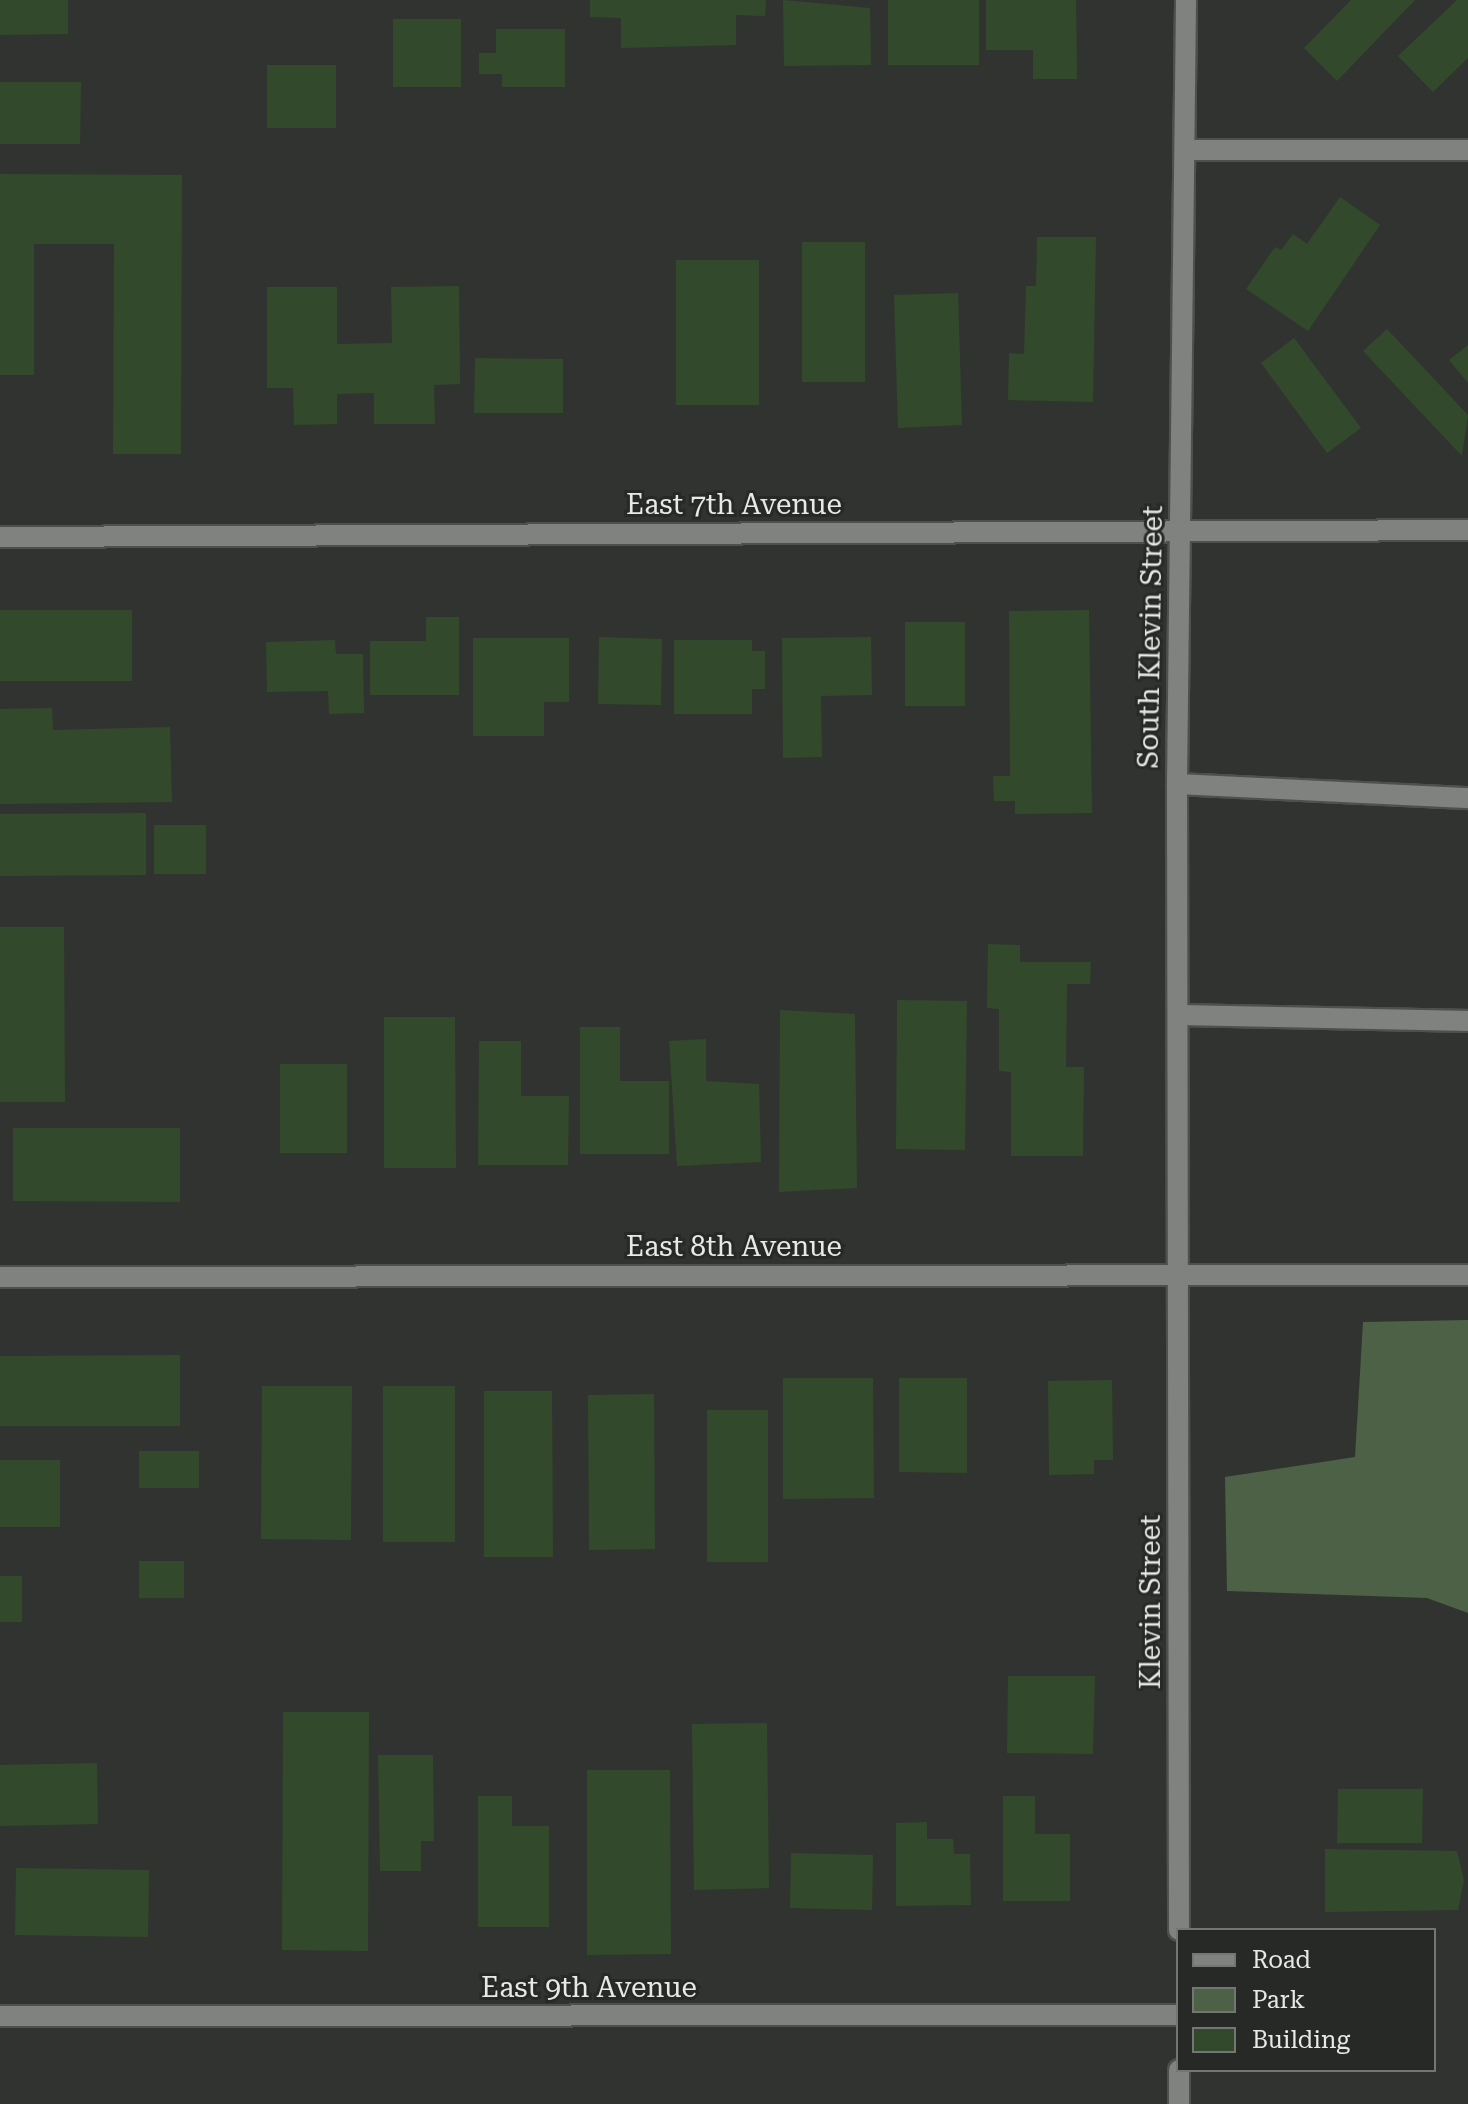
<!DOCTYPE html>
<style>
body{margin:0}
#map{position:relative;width:1468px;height:2104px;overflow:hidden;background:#313330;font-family:"Roboto Serif",serif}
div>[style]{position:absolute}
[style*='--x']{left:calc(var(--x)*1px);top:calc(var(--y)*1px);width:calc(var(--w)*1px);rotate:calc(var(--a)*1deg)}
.green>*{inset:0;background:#4c6146}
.building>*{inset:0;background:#324a2b}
.roads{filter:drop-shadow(2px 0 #4e504e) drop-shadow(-2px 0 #4e504e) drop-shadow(0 2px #4e504e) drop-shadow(0 -2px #4e504e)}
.street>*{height:20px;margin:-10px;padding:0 10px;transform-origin:10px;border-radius:10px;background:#80827f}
span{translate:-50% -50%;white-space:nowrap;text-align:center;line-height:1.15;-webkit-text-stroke:6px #272926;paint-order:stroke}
.street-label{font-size:28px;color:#e8e9e7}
.legend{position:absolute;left:1176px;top:1928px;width:260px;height:144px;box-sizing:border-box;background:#272926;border:2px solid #747673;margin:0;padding:10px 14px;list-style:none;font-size:24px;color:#e8e9e7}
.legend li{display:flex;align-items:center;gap:16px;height:40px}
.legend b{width:40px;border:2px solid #747673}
</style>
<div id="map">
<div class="green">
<div style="clip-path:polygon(1468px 1320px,1468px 1613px,1427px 1598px,1227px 1591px,1225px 1477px,1355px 1457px,1363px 1322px)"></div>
</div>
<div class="building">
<div style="clip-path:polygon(0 0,68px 0,68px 34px,0 35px)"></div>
<div style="clip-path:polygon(590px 0,766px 0,765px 16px,736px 15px,736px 45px,621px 48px,621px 18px,590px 17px)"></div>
<div style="clip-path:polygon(783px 0,870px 8px,871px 65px,784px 66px)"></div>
<div style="clip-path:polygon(888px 0,979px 0,979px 65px,888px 65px)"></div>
<div style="clip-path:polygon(986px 0,1076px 0,1077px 79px,1033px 79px,1033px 50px,986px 50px)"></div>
<div style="clip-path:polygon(1351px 0,1415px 0,1337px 81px,1304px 48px)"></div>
<div style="clip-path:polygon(1457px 0,1468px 0,1468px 58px,1433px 92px,1398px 56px)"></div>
<div style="clip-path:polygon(393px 19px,461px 19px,461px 87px,393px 87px)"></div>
<div style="clip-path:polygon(496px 29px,565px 29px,565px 87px,502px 87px,502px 74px,479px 74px,479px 53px,496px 53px)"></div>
<div style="clip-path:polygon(267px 65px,336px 65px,336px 128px,267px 128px)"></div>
<div style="clip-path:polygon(0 82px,81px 82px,80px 144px,0 144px)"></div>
<div style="clip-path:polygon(0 174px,182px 175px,181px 454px,113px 454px,114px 244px,34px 244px,34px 375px,0 375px)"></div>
<div style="clip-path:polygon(1340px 197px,1380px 225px,1308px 331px,1246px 289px,1275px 247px,1281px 250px,1293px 234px,1307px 244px)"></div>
<div style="clip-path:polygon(1037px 237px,1096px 237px,1093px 402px,1008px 400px,1009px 353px,1024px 354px,1026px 286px,1036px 286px)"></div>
<div style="clip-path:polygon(802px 242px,865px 242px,865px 382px,802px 382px)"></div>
<div style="clip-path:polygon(676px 260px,759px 260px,759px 405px,676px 405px)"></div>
<div style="clip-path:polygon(459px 286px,460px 384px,434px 385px,435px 424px,374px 424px,374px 393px,337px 394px,337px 424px,294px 425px,293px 388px,267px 388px,267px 287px,337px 287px,337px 344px,392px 343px,391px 287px)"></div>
<div style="clip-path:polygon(958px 293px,962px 425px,898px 428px,894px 295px)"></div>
<div style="clip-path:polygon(1387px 329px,1468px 415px,1462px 456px,1363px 351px)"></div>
<div style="clip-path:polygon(1294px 338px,1361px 428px,1327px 453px,1261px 363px)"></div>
<div style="clip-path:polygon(1468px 345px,1468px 383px,1449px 360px)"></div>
<div style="clip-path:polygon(475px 358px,563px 359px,563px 413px,474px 413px)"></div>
<div style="clip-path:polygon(0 610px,132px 610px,132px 681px,0 681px)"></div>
<div style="clip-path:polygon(1089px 610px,1092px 813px,1015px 814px,1015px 801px,994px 801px,993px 776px,1010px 776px,1009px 611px)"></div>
<div style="clip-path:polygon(426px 617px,459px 617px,459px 695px,370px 695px,370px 641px,426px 641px)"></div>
<div style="clip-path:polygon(905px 622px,965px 622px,965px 706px,905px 706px)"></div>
<div style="clip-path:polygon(599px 637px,662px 639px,661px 705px,598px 704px)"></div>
<div style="clip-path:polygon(871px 637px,872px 695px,821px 696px,822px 757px,783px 758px,782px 638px)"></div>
<div style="clip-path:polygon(473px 638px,569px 638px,569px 702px,544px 702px,544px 736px,473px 736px)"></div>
<div style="clip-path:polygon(335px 640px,336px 654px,363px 654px,364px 713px,329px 714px,328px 691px,267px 692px,266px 642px)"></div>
<div style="clip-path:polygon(674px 640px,752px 640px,752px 651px,765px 651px,765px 689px,752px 689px,752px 714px,674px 714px)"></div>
<div style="clip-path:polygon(52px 708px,53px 730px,170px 727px,172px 802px,0 804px,0 709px)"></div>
<div style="clip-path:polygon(146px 813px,146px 875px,0 876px,0 814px)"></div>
<div style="clip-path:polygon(154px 825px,206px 825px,206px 874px,154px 874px)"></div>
<div style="clip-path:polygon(0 927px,64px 927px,65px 1102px,0 1102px)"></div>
<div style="clip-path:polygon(988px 944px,1020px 945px,1020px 962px,1091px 962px,1090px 984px,1067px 984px,1066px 1067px,1084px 1067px,1083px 1156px,1011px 1156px,1011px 1072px,999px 1071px,999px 1009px,987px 1008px)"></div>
<div style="clip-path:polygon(897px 1000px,967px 1001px,965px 1150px,896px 1149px)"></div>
<div style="clip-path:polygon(780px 1010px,855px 1014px,857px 1188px,779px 1192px)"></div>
<div style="clip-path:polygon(384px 1017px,455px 1017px,456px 1168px,384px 1168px)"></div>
<div style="clip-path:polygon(580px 1027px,620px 1027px,620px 1081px,669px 1081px,669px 1154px,580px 1154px)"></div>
<div style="clip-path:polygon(706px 1039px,706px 1081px,759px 1084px,761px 1162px,677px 1166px,669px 1041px)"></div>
<div style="clip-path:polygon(479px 1041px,521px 1041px,521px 1096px,569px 1096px,568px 1165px,478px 1165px)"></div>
<div style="clip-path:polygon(280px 1064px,347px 1064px,347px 1153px,280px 1153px)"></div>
<div style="clip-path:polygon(13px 1128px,180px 1128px,180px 1202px,13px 1201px)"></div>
<div style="clip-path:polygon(180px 1355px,180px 1426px,0 1426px,0 1356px)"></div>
<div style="clip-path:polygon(783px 1378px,873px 1378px,874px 1498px,783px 1499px)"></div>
<div style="clip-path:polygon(899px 1378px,967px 1378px,967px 1473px,899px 1472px)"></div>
<div style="clip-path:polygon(1112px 1380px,1113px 1460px,1094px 1460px,1094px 1474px,1049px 1475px,1048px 1381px)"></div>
<div style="clip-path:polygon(262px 1386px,352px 1386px,351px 1540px,261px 1539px)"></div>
<div style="clip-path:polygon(383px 1386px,455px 1386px,455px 1542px,383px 1542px)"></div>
<div style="clip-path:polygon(484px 1391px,552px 1391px,553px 1557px,484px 1557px)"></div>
<div style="clip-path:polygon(654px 1394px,655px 1549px,589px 1550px,588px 1395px)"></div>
<div style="clip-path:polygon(707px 1410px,768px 1410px,768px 1562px,707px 1562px)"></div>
<div style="clip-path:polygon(139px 1451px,199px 1451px,199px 1488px,139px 1488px)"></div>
<div style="clip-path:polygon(0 1460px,60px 1460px,60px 1527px,0 1527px)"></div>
<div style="clip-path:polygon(139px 1561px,184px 1561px,184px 1598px,139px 1598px)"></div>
<div style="clip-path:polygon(0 1576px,22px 1576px,22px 1622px,0 1622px)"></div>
<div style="clip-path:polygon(1008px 1676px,1095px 1676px,1093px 1754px,1007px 1753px)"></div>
<div style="clip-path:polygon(283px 1712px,369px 1712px,368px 1951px,282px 1950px)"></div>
<div style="clip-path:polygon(767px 1723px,769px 1888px,694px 1890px,692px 1724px)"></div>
<div style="clip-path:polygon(378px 1755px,433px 1755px,434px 1841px,421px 1841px,421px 1871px,380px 1871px)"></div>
<div style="clip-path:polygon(97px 1763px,98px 1824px,0 1826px,0 1765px)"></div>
<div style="clip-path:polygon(587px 1770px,670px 1770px,671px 1954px,587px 1955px)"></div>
<div style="clip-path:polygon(1338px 1789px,1423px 1789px,1422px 1843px,1337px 1843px)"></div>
<div style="clip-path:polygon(478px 1796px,512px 1796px,512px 1826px,549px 1826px,549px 1927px,478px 1927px)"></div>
<div style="clip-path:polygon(1003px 1796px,1035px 1796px,1035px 1834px,1070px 1834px,1070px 1901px,1003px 1901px)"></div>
<div style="clip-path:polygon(927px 1822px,927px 1839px,953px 1839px,954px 1854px,970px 1854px,971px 1905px,896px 1906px,896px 1823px)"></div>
<div style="clip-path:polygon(1325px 1849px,1457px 1851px,1464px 1880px,1458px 1910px,1325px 1912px)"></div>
<div style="clip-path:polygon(791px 1853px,873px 1855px,872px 1910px,790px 1908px)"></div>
<div style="clip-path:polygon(16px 1868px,149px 1870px,148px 1937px,15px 1935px)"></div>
</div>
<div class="roads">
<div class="street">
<div style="--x:1185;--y:150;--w:283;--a:0"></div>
<div style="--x:0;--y:537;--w:1468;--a:-0.27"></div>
<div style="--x:1177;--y:784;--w:291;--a:2.8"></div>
<div style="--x:1178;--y:1015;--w:290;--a:1.2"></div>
<div style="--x:0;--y:1277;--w:1468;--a:-0.08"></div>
<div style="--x:1179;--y:1930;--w:1146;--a:-90.1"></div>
<div style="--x:1177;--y:784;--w:784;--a:-89.34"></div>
<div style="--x:0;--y:2016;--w:1178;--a:-0.05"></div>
<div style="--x:1179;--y:2070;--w:34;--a:90"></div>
</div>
</div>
<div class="street-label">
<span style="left:734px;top:505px">East 7th Avenue</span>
<span style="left:1151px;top:637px;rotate:-89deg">South Klevin Street</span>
<span style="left:734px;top:1247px">East 8th Avenue</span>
<span style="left:1151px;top:1602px;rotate:-90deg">Klevin Street</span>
<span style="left:589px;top:1988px">East 9th Avenue</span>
</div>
<ul class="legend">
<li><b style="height:10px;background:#80827f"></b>Road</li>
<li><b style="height:22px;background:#4c6146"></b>Park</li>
<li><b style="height:22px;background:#324a2b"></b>Building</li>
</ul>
</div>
